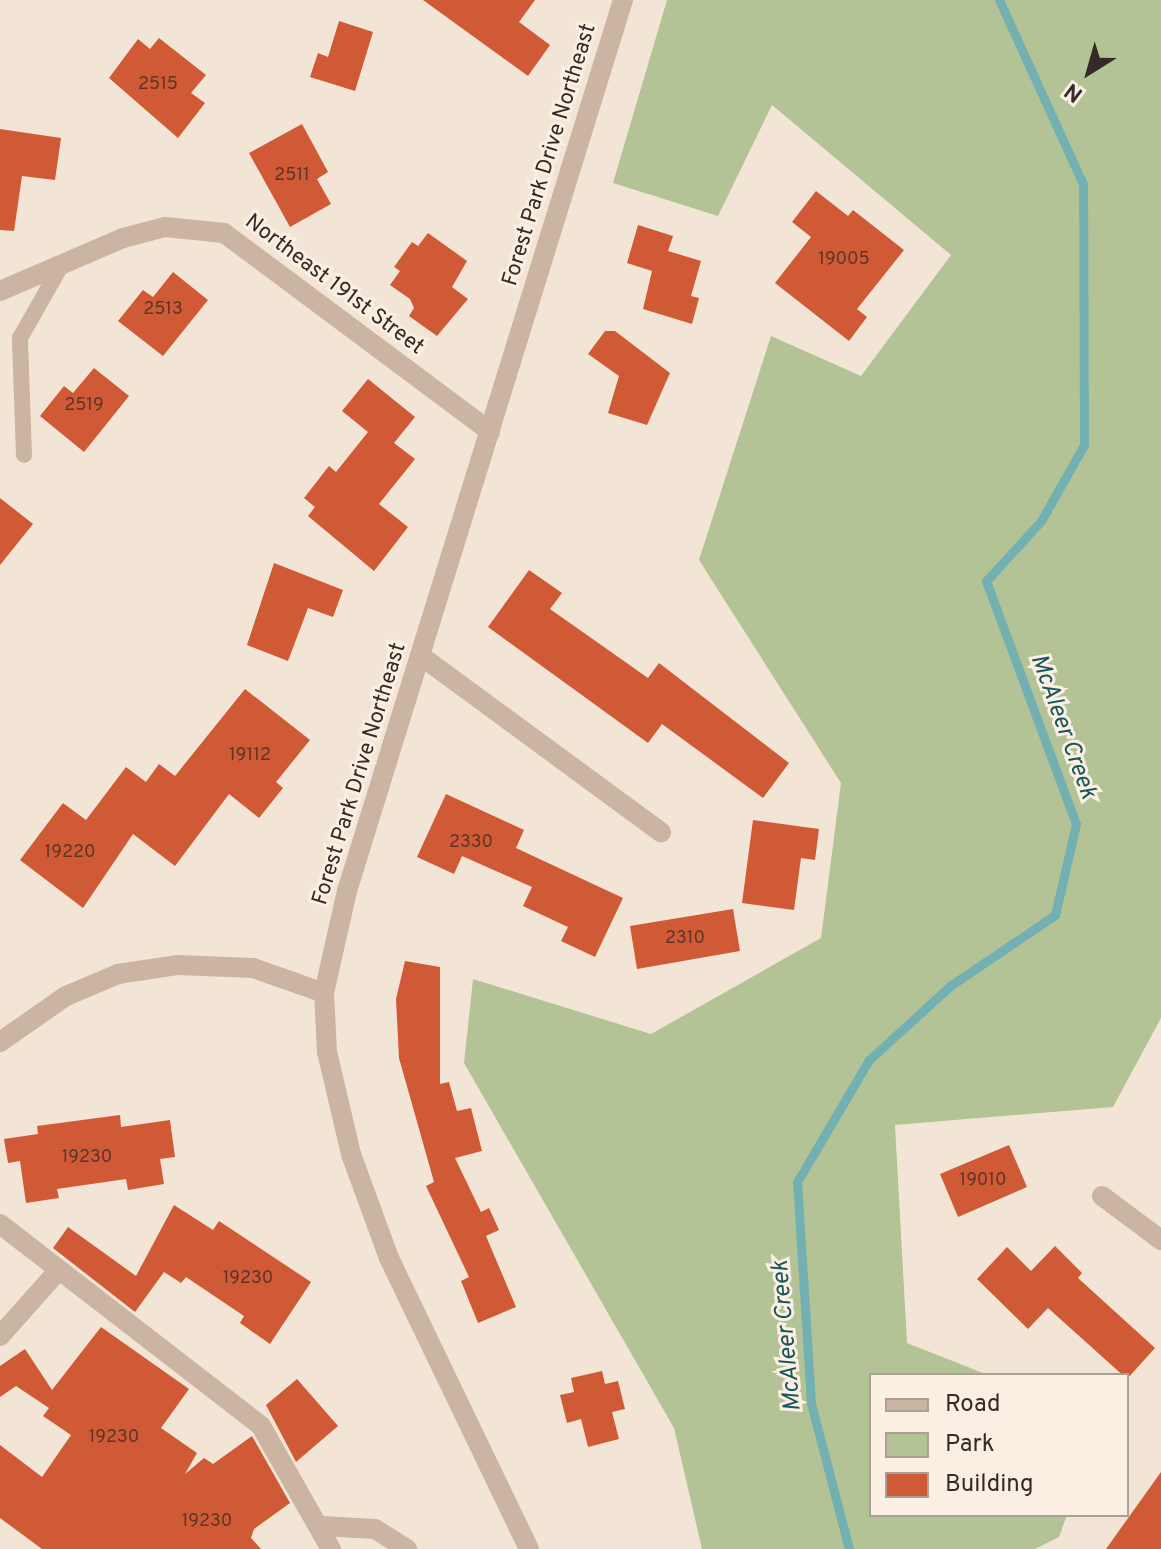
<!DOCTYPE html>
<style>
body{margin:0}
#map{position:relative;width:1161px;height:1549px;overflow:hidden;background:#f3e5d6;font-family:Overpass,sans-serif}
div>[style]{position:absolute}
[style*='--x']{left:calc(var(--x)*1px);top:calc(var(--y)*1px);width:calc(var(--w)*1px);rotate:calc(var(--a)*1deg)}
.green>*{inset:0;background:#b4c395}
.stream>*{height:9px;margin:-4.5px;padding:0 4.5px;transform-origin:4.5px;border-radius:4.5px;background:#73b0b2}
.building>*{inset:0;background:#d05936}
.service>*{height:16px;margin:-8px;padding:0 8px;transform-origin:8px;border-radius:8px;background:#cbb4a1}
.minor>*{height:20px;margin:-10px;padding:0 10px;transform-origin:10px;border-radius:10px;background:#cbb4a1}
.tertiary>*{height:20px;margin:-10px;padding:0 10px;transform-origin:10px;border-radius:10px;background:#cbb4a1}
span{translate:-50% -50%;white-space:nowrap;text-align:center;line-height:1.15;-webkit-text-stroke:6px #faefe2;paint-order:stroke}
.number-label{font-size:18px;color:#5c3629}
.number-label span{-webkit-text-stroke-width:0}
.street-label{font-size:22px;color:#352a25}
.water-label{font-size:24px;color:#17565a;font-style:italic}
.legend{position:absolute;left:869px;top:1373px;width:260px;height:144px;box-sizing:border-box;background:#faefe2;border:2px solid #aba096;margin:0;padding:10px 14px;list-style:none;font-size:24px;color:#352a25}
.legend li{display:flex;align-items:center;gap:16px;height:40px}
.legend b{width:40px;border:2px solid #aba096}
.north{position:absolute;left:1049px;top:32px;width:80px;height:80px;-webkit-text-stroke:6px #faefe2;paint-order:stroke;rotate:217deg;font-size:22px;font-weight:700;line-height:32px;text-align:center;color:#352a25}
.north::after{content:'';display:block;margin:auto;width:28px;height:36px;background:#352a25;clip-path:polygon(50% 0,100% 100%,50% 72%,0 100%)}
</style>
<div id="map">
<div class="green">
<div style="clip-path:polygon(667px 0,1161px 0,1161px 1018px,1113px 1107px,895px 1125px,907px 1343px,988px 1375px,871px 1375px,871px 1515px,1067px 1515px,1059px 1537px,1035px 1549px,702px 1549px,674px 1428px,464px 1063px,473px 979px,651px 1034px,821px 938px,841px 783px,699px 560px,771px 336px,861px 376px,951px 255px,772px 105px,718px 216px,613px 183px)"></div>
</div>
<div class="stream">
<div style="--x:849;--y:1549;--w:151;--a:-104.6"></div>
<div style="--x:811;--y:1403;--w:221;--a:-93.6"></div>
<div style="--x:797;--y:1182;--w:142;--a:-59.5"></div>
<div style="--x:869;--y:1060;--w:110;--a:-42.4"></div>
<div style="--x:950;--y:986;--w:127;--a:-34.1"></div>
<div style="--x:1055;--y:915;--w:93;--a:-77"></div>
<div style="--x:1076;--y:824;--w:259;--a:-110.3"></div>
<div style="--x:986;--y:581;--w:81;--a:-47.5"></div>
<div style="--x:1041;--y:521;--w:87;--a:-60.5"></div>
<div style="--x:1084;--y:445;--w:261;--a:-90.2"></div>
<div style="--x:1083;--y:184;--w:202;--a:-114.5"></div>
</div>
<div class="building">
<div style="clip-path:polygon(423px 0,535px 0,519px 22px,550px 45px,528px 76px)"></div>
<div style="clip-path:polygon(339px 21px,373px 32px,355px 91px,310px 77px,318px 53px,328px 57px)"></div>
<div style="clip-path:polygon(159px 38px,206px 75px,191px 93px,205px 103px,178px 138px,109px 78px,138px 39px,150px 49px)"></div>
<div style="clip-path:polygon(302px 124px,328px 172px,317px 179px,331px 204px,290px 227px,249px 153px)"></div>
<div style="clip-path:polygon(0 129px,61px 138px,55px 180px,22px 176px,14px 231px,0 230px)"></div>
<div style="clip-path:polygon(816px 191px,848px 216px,853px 210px,904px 250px,857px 309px,867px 317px,849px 341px,775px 283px,811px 237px,792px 222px)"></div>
<div style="clip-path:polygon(638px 225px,673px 236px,668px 251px,701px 261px,691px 296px,699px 298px,692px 324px,643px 309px,652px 271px,627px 263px)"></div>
<div style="clip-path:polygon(428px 233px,467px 261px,452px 287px,468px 299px,437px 336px,409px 316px,414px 308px,410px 299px,390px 285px,400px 271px,394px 267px,412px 242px,418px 246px)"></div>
<div style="clip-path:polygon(173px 272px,208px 300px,163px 356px,118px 321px,143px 290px,153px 297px)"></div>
<div style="clip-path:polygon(605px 331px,615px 331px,670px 373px,647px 425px,608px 413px,619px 376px,588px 354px)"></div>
<div style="clip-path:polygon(94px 368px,129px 396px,84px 452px,40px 416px,64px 386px,73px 393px)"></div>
<div style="clip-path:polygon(368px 379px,415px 417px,394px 443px,415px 459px,379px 504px,408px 527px,374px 571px,308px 516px,315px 507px,304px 498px,329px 466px,336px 472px,368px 432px,342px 411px)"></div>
<div style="clip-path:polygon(0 498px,33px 524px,0 565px)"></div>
<div style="clip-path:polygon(274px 563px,343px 590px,333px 617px,308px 608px,288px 661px,247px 645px)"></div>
<div style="clip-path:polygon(529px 570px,562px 593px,550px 609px,648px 678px,659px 663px,789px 763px,763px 798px,662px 724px,648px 743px,488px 627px)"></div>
<div style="clip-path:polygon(245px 689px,310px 740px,276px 782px,283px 788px,259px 818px,229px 794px,175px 866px,133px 834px,83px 908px,20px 860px,63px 803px,86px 820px,126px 767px,146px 782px,159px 764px,175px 776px)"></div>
<div style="clip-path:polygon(446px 794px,524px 830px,516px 848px,623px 898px,595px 957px,561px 941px,568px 927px,523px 906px,532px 887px,462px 856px,454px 874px,417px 857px)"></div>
<div style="clip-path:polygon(753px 820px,819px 829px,815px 860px,801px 858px,794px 910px,742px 903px)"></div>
<div style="clip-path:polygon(733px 909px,740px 951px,637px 969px,630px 926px)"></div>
<div style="clip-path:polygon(405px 961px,440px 967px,440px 1084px,449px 1082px,457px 1111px,471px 1108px,482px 1151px,455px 1158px,481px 1212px,489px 1208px,499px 1230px,486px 1236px,516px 1307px,478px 1323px,461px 1281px,469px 1277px,426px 1186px,434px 1182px,399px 1058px,396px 999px)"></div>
<div style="clip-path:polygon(120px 1115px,121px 1127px,170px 1120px,175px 1157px,160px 1159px,164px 1184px,128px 1190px,126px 1179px,57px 1189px,59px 1198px,26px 1203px,20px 1161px,8px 1163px,4px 1139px,38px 1134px,37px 1126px)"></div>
<div style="clip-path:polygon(1009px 1145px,1027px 1187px,958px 1217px,940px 1174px)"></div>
<div style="clip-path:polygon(174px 1205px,213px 1230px,219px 1221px,311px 1282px,270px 1344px,240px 1323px,244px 1316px,186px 1277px,181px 1283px,164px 1272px,135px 1312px,53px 1248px,68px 1227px,136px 1276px)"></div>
<div style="clip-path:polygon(1055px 1246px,1082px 1273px,1078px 1278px,1155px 1348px,1127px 1379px,1048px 1308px,1028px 1329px,977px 1279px,1007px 1247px,1031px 1271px)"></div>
<div style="clip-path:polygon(101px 1327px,189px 1389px,161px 1428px,197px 1453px,185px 1474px,204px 1458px,213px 1464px,252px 1436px,290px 1503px,254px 1529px,251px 1538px,261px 1549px,42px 1549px,0 1518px,0 1445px,42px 1477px,71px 1435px,43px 1416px,49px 1408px,16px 1386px,0 1397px,0 1366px,25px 1349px,52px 1390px)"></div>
<div style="clip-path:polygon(602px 1371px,605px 1384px,618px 1381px,625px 1409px,612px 1412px,619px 1439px,588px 1447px,581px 1419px,567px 1423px,560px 1395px,574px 1392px,571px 1378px)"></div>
<div style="clip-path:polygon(297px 1379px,338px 1426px,296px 1462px,266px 1405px)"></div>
<div style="clip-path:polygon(1161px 1472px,1161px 1549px,1106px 1549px)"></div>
</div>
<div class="service">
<div style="--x:24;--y:455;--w:117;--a:-92"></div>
<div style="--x:20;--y:338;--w:85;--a:-60.4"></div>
</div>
<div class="minor">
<div style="--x:0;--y:291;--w:134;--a:-23.3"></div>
<div style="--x:123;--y:238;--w:43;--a:-14.7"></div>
<div style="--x:165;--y:227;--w:59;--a:5.8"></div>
<div style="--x:224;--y:233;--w:332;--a:36.7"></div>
<div style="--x:421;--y:656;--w:298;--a:36.3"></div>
<div style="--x:1102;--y:1196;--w:74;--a:36.7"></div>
<div style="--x:0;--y:1224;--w:330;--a:37.7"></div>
<div style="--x:261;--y:1426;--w:142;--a:60.4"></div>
<div style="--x:0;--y:1336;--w:87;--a:-48.3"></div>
<div style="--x:321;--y:1526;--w:54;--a:3.2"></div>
<div style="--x:375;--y:1529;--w:38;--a:32"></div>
</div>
<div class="tertiary">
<div style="--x:0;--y:1042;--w:80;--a:-34.9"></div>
<div style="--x:66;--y:996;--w:56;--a:-22.9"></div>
<div style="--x:118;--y:974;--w:61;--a:-8.5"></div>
<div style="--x:178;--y:965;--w:75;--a:2.3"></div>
<div style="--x:253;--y:968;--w:75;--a:19.4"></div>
<div style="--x:529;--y:1549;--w:323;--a:-115.7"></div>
<div style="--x:389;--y:1258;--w:111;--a:-110.1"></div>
<div style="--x:351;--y:1154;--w:105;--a:-103.2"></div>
<div style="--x:327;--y:1052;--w:59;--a:-92.9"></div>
<div style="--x:324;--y:993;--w:105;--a:-77.3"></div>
<div style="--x:347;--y:891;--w:933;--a:-72.79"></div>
</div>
<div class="number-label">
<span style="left:158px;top:85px">2515</span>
<span style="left:292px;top:176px">2511</span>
<span style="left:844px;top:260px">19005</span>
<span style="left:163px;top:310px">2513</span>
<span style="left:84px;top:406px">2519</span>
<span style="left:250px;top:756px">19112</span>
<span style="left:471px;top:843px">2330</span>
<span style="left:70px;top:853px">19220</span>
<span style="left:685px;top:939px">2310</span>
<span style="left:87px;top:1158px">19230</span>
<span style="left:983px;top:1181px">19010</span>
<span style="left:248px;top:1279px">19230</span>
<span style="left:114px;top:1438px">19230</span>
<span style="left:207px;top:1522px">19230</span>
</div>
<div class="street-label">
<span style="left:550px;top:155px;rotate:-73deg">Forest Park Drive Northeast</span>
<span style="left:334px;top:285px;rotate:37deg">Northeast 191st Street</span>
<span style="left:360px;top:774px;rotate:-73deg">Forest Park Drive Northeast</span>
</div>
<div class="water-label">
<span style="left:1062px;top:727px;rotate:70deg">McAleer Creek</span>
<span style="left:788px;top:1336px;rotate:-95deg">McAleer Creek</span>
</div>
<ul class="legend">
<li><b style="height:10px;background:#cbb4a1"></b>Road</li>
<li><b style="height:22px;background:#b4c395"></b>Park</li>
<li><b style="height:22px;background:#d05936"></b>Building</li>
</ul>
<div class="north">N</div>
</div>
